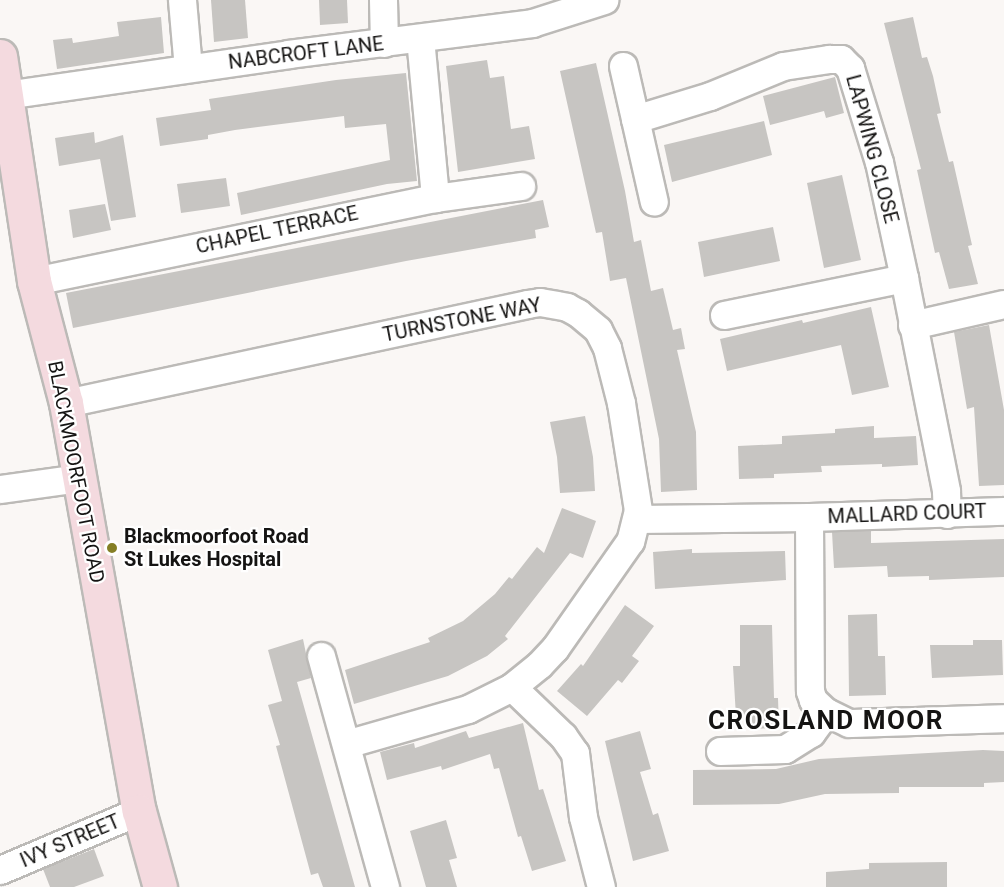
<!DOCTYPE html>
<style>
body{margin:0}
#map{position:relative;width:1004px;height:887px;overflow:hidden;background:#faf7f5;font-family:Roboto,sans-serif}
div>[style]{position:absolute}
[style*='--x']{left:calc(var(--x)*1px);top:calc(var(--y)*1px);width:calc(var(--w)*1px);rotate:calc(var(--a)*1deg)}
.building>*{inset:0;background:#c7c5c2}
.roads{filter:drop-shadow(2px 0 #bcbab7) drop-shadow(-2px 0 #bcbab7) drop-shadow(0 2px #bcbab7) drop-shadow(0 -2px #bcbab7)}
.street>*{height:27px;margin:-13.5px;padding:0 13.5px;transform-origin:13.5px;border-radius:13.5px;background:#fff}
.secondary>*{height:33px;margin:-16.5px;padding:0 16.5px;transform-origin:16.5px;border-radius:16.5px;background:#f4dadf}
.dots>*{width:16px;height:16px;translate:-50% -50%;box-sizing:border-box;border:3px solid #fff;border-radius:50%}
span{translate:-50% -50%;white-space:nowrap;text-align:center;line-height:1.15;-webkit-text-stroke:4.5px #fff;paint-order:stroke}
.street-label{font-size:20px;color:#151413}
.poi-label{font-size:20px;color:#151413;font-weight:700}
.left{translate:0 -50%;text-align:left}
.district-label{font-size:26px;color:#151413;font-weight:700;letter-spacing:1.5px}
</style>
<div id="map">
<div class="building">
<div style="clip-path:polygon(211px 0,245px 0,248px 38px,214px 42px)"></div>
<div style="clip-path:polygon(319px 0,347px 0,348px 23px,320px 25px)"></div>
<div style="clip-path:polygon(161px 17px,164px 53px,57px 69px,53px 40px,72px 38px,73px 43px,119px 36px,117px 22px)"></div>
<div style="clip-path:polygon(913px 17px,922px 58px,927px 57px,933px 76px,941px 113px,937px 114px,949px 162px,953px 161px,972px 245px,968px 246px,978px 284px,949px 289px,939px 252px,935px 253px,917px 170px,921px 169px,884px 23px)"></div>
<div style="clip-path:polygon(487px 60px,490px 78px,504px 76px,511px 129px,529px 126px,535px 159px,458px 172px,446px 66px)"></div>
<div style="clip-path:polygon(596px 63px,625px 191px,634px 242px,641px 240px,651px 291px,663px 288px,673px 330px,681px 328px,685px 349px,677px 350px,696px 432px,697px 490px,661px 492px,659px 439px,626px 278px,610px 281px,602px 232px,596px 233px,560px 71px)"></div>
<div style="clip-path:polygon(406px 73px,417px 181px,387px 184px,241px 215px,237px 193px,390px 160px,386px 124px,345px 128px,344px 116px,235px 130px,208px 135px,208px 139px,160px 146px,156px 118px,211px 110px,209px 99px,336px 80px)"></div>
<div style="clip-path:polygon(835px 77px,844px 113px,826px 118px,824px 111px,770px 125px,763px 96px)"></div>
<div style="clip-path:polygon(764px 121px,772px 155px,672px 182px,664px 145px)"></div>
<div style="clip-path:polygon(94px 132px,95px 143px,123px 135px,136px 217px,111px 221px,100px 159px,59px 166px,55px 138px)"></div>
<div style="clip-path:polygon(842px 175px,861px 260px,824px 268px,807px 183px)"></div>
<div style="clip-path:polygon(226px 178px,230px 206px,181px 213px,177px 184px)"></div>
<div style="clip-path:polygon(543px 200px,549px 227px,535px 230px,536px 238px,406px 261px,73px 328px,66px 293px)"></div>
<div style="clip-path:polygon(105px 204px,111px 230px,73px 238px,69px 210px)"></div>
<div style="clip-path:polygon(773px 227px,780px 261px,704px 277px,698px 242px)"></div>
<div style="clip-path:polygon(871px 307px,889px 387px,852px 395px,841px 345px,727px 371px,720px 339px,802px 320px,803px 323px)"></div>
<div style="clip-path:polygon(989px 325px,1004px 410px,1004px 485px,979px 486px,974px 407px,967px 409px,954px 332px)"></div>
<div style="clip-path:polygon(585px 416px,593px 457px,595px 491px,560px 493px,557px 457px,550px 422px)"></div>
<div style="clip-path:polygon(874px 426px,874px 438px,916px 436px,918px 465px,882px 467px,882px 464px,821px 466px,822px 472px,774px 474px,774px 478px,739px 479px,738px 446px,782px 444px,782px 436px,835px 433px,835px 429px)"></div>
<div style="clip-path:polygon(562px 508px,596px 521px,583px 558px,570px 553px,505px 636px,508px 639px,487px 656px,448px 676px,354px 704px,345px 670px,430px 642px,428px 638px,463px 621px,495px 594px,509px 577px,512px 579px,537px 547px,544px 553px)"></div>
<div style="clip-path:polygon(871px 531px,871px 543px,1004px 539px,1004px 577px,929px 580px,929px 576px,888px 577px,887px 566px,834px 568px,832px 532px)"></div>
<div style="clip-path:polygon(692px 549px,692px 553px,785px 551px,786px 580px,655px 589px,653px 552px)"></div>
<div style="clip-path:polygon(625px 605px,654px 626px,632px 656px,639px 661px,622px 683px,618px 680px,587px 716px,557px 691px,581px 664px,583px 666px)"></div>
<div style="clip-path:polygon(877px 614px,878px 656px,885px 656px,886px 695px,849px 696px,848px 615px)"></div>
<div style="clip-path:polygon(740px 625px,772px 625px,774px 698px,778px 698px,779px 728px,749px 729px,749px 717px,736px 717px,733px 666px,740px 666px)"></div>
<div style="clip-path:polygon(303px 639px,311px 678px,297px 682px,355px 887px,323px 887px,318px 873px,311px 875px,276px 746px,280px 745px,268px 705px,282px 701px,268px 650px)"></div>
<div style="clip-path:polygon(973px 640px,1002px 640px,1003px 675px,932px 678px,930px 645px,973px 645px)"></div>
<div style="clip-path:polygon(523px 723px,539px 790px,543px 789px,566px 861px,532px 871px,521px 836px,518px 837px,499px 768px,494px 769px,490px 754px,442px 770px,441px 766px,387px 780px,380px 752px,414px 743px,415px 748px,466px 731px,469px 738px)"></div>
<div style="clip-path:polygon(640px 731px,651px 769px,640px 772px,653px 815px,658px 813px,669px 851px,633px 861px,605px 741px)"></div>
<div style="clip-path:polygon(983px 750px,1004px 751px,1004px 782px,984px 783px,984px 787px,899px 787px,899px 793px,825px 794px,779px 804px,693px 805px,693px 770px,776px 769px,819px 759px)"></div>
<div style="clip-path:polygon(446px 820px,457px 858px,449px 860px,457px 887px,426px 887px,410px 831px)"></div>
<div style="clip-path:polygon(94px 849px,104px 876px,74px 887px,50px 887px,43px 869px)"></div>
<div style="clip-path:polygon(947px 862px,947px 887px,826px 887px,826px 872px,869px 869px,869px 863px)"></div>
</div>
<div class="roads">
<div class="street">
<div style="--x:182;--y:0;--w:68;--a:85"></div>
<div style="--x:383;--y:0;--w:43;--a:88.7"></div>
<div style="--x:420;--y:38;--w:161;--a:84.6"></div>
<div style="--x:623;--y:66;--w:139;--a:77.2"></div>
<div style="--x:5;--y:95;--w:286;--a:-8.2"></div>
<div style="--x:288;--y:54;--w:246;--a:-7.2"></div>
<div style="--x:532;--y:23;--w:76;--a:-17.7"></div>
<div style="--x:635;--y:119;--w:78;--a:-17"></div>
<div style="--x:710;--y:96;--w:79;--a:-22.3"></div>
<div style="--x:783;--y:66;--w:47;--a:-8.7"></div>
<div style="--x:829;--y:59;--w:12;--a:0"></div>
<div style="--x:841;--y:59;--w:13;--a:45"></div>
<div style="--x:850;--y:68;--w:98;--a:72.9"></div>
<div style="--x:879;--y:162;--w:119;--a:77.8"></div>
<div style="--x:904;--y:278;--w:217;--a:78.8"></div>
<div style="--x:946;--y:491;--w:23;--a:88"></div>
<div style="--x:34;--y:281;--w:409;--a:-11.7"></div>
<div style="--x:435;--y:198;--w:87;--a:-7.9"></div>
<div style="--x:724;--y:315;--w:184;--a:-11.6"></div>
<div style="--x:912;--y:325;--w:94;--a:-12.9"></div>
<div style="--x:66;--y:403;--w:472;--a:-12.1"></div>
<div style="--x:527;--y:304;--w:13;--a:-9"></div>
<div style="--x:540;--y:302;--w:27;--a:10"></div>
<div style="--x:567;--y:307;--w:13;--a:29"></div>
<div style="--x:578;--y:313;--w:26;--a:40"></div>
<div style="--x:598;--y:330;--w:20;--a:63"></div>
<div style="--x:607;--y:348;--w:57;--a:75.7"></div>
<div style="--x:621;--y:403;--w:108;--a:81"></div>
<div style="--x:638;--y:510;--w:32;--a:104"></div>
<div style="--x:630;--y:541;--w:131;--a:125"></div>
<div style="--x:555;--y:648;--w:23;--a:133"></div>
<div style="--x:539;--y:665;--w:35;--a:141"></div>
<div style="--x:512;--y:687;--w:49;--a:153.4"></div>
<div style="--x:468;--y:709;--w:127;--a:164"></div>
<div style="--x:0;--y:489;--w:80;--a:-7.9"></div>
<div style="--x:809;--y:517;--w:174;--a:89.7"></div>
<div style="--x:810;--y:691;--w:9;--a:72"></div>
<div style="--x:813;--y:700;--w:18;--a:43"></div>
<div style="--x:826;--y:712;--w:25;--a:26"></div>
<div style="--x:849;--y:723;--w:155;--a:-1.8"></div>
<div style="--x:637;--y:519;--w:172;--a:-0.7"></div>
<div style="--x:809;--y:517;--w:195;--a:-1.8"></div>
<div style="--x:321;--y:656;--w:240;--a:74.5"></div>
<div style="--x:512;--y:687;--w:71;--a:43.9"></div>
<div style="--x:563;--y:736;--w:21;--a:55"></div>
<div style="--x:575;--y:753;--w:64;--a:82.9"></div>
<div style="--x:583;--y:817;--w:72;--a:75.6"></div>
<div style="--x:720;--y:751;--w:65;--a:-1.8"></div>
<div style="--x:785;--y:749;--w:31;--a:-32"></div>
<div style="--x:811;--y:733;--w:26;--a:-54"></div>
<div style="--x:0;--y:870;--w:151;--a:-23"></div>
</div>
<div class="secondary">
<div style="--x:0;--y:56;--w:228;--a:81.4"></div>
<div style="--x:34;--y:281;--w:126;--a:75.3"></div>
<div style="--x:66;--y:403;--w:414;--a:79.9"></div>
<div style="--x:139;--y:811;--w:79;--a:74.6"></div>
</div>
</div>
<div class="dots">
<div style="left:112px;top:548px;background:#857f26"></div>
</div>
<div class="street-label">
<span style="left:306px;top:53px;rotate:-7deg">NABCROFT LANE</span>
<span style="left:872px;top:149px;rotate:75deg">LAPWING CLOSE</span>
<span style="left:277px;top:230px;rotate:-12deg">CHAPEL TERRACE</span>
<span style="left:462px;top:320px;rotate:-11deg">TURNSTONE WAY</span>
<span style="left:76px;top:472px;rotate:79deg">BLACKMOORFOOT ROAD</span>
<span style="left:907px;top:514px;rotate:-2deg">MALLARD COURT</span>
<span style="left:70px;top:841px;rotate:-23deg">IVY STREET</span>
</div>
<div class="poi-label">
<span class="left" style="left:124px;top:548px">Blackmoorfoot Road<br>St Lukes Hospital</span>
</div>
<div class="district-label">
<span style="left:826px;top:721px">CROSLAND MOOR</span>
</div>
</div>
